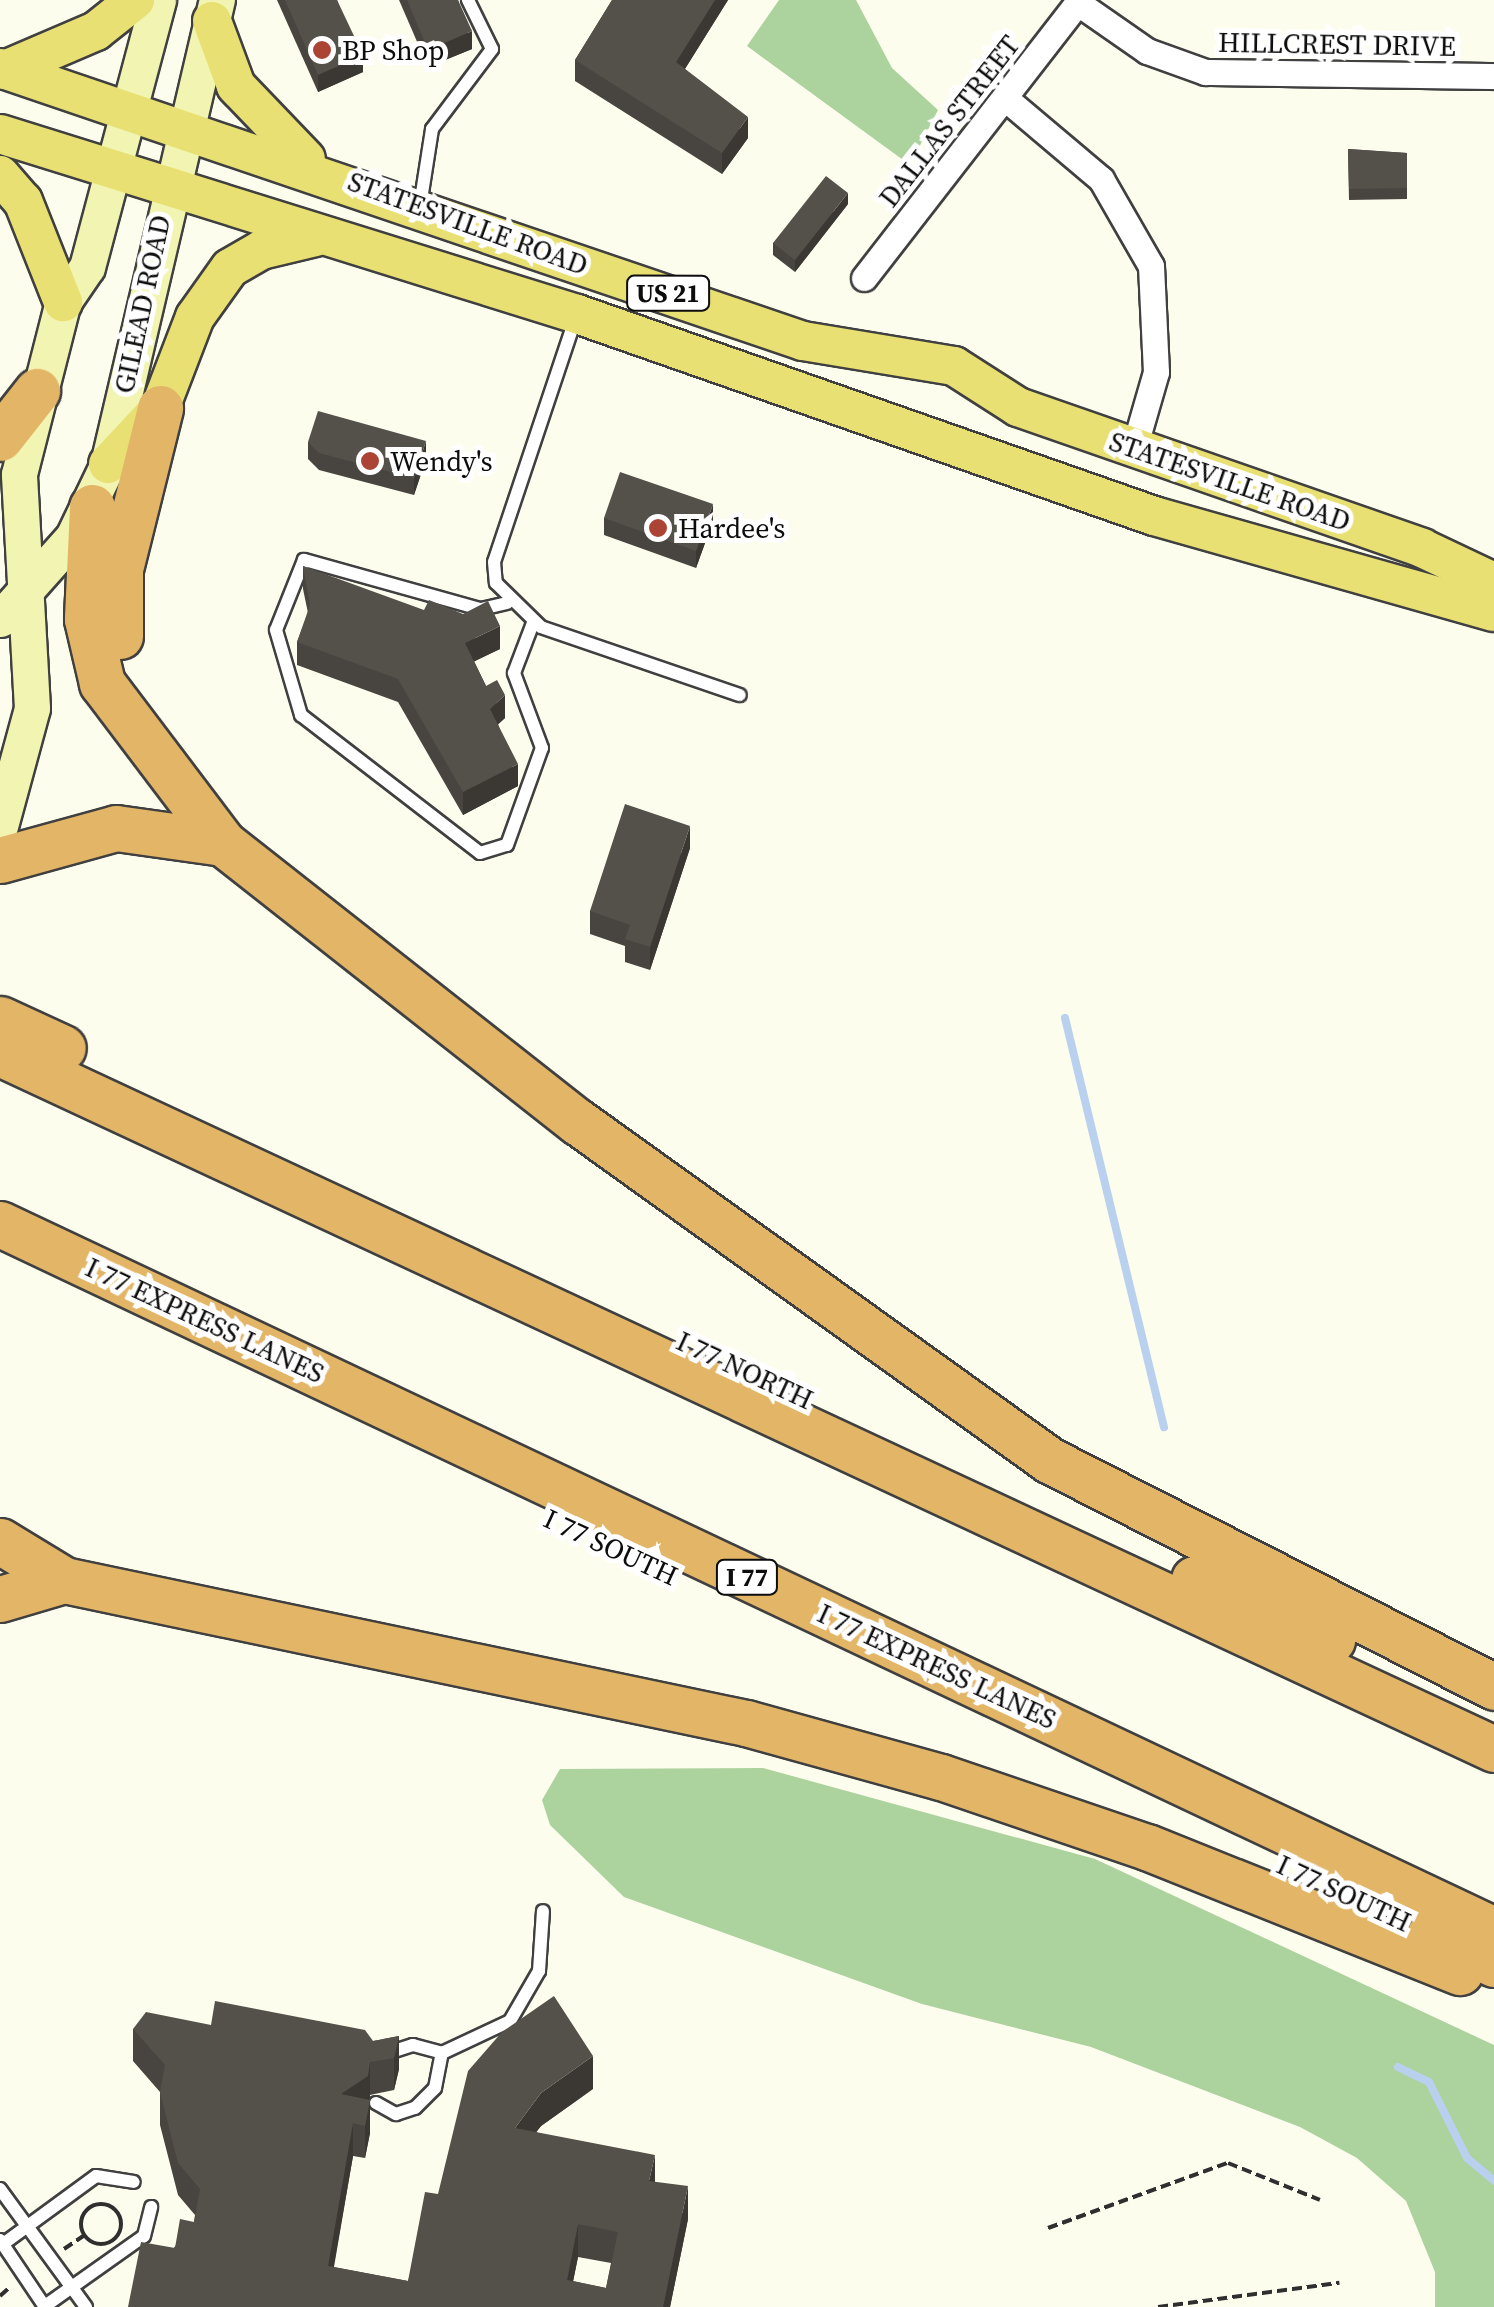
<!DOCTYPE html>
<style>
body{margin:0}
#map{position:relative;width:1494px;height:2307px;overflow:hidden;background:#fdfdee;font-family:"Source Serif 4",serif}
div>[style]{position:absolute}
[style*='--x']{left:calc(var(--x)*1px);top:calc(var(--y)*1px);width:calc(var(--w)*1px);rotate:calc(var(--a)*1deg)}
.forest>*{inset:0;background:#acd29d}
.stream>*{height:8px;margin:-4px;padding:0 4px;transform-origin:4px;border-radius:4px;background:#b9d1ee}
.path>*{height:4px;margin-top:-2px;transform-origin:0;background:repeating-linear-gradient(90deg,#2f2f2f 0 10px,transparent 0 15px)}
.path>.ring{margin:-2px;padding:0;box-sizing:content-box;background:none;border:4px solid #2f2f2f;border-radius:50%}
.roads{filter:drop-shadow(2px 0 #404040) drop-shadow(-2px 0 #404040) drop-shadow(0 2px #404040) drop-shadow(0 -2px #404040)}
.service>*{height:12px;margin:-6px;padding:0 6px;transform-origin:6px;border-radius:6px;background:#fff}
.minor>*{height:25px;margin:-12.5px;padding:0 12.5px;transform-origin:12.5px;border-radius:12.5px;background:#fff}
.secondary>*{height:35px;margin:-17.5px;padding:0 17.5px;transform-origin:17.5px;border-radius:17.5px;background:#f1f5b1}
.primary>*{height:38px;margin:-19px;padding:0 19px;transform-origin:19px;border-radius:19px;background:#e8e073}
.motorway>*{height:45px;margin:-22.5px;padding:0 22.5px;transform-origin:22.5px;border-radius:22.5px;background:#e3b567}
.wall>*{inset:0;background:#484540}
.shaded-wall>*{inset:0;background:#3b3834}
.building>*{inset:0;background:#54504a}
.dots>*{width:28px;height:28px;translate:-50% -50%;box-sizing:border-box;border:5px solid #fff;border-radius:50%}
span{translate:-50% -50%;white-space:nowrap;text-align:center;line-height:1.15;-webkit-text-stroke:10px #fff;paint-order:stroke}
.shield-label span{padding:2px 8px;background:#fff;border:2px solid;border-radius:8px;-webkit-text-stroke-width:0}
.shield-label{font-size:25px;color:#0d0d0d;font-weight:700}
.street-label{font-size:28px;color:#0d0d0d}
.poi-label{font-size:28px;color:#0d0d0d}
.left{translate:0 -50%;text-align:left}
</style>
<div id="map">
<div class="forest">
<div style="clip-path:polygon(779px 0,856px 0,892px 68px,938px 110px,910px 165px,747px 46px)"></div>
<div style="clip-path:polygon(763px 1768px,1095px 1859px,1494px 2045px,1494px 2307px,1435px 2307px,1435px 2272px,1406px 2201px,1357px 2158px,1300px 2127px,1091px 2047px,922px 2004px,624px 1897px,550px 1825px,542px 1800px,560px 1769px)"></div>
</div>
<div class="stream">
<div style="--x:1065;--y:1018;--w:421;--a:76.4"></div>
<div style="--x:1398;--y:2067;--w:34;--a:26"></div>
<div style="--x:1429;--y:2082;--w:85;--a:63.4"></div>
<div style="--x:1467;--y:2158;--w:35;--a:40"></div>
</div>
<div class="path">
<div class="ring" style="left:81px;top:2204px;width:36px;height:36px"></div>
<div style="--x:1048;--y:2228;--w:191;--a:-19.9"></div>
<div style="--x:1228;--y:2163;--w:99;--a:21.9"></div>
<div style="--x:64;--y:2249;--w:25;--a:-34"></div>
<div style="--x:0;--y:2296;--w:15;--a:-42"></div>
<div style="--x:1158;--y:2307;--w:183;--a:-7.6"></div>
</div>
<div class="roads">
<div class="service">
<div style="--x:420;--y:206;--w:78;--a:-81.1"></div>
<div style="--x:432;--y:129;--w:100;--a:-53.1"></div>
<div style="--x:492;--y:49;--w:55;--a:-116.1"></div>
<div style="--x:576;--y:317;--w:258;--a:108.5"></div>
<div style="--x:494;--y:562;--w:21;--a:85"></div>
<div style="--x:496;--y:583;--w:63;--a:44.4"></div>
<div style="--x:541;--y:627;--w:210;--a:18.9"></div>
<div style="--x:507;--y:603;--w:28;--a:167"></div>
<div style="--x:480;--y:609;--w:183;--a:-164.4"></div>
<div style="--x:304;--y:560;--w:75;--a:111.8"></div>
<div style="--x:276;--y:630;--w:89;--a:73.6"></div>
<div style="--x:301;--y:715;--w:226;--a:37.6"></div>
<div style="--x:480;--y:853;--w:28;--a:-17"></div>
<div style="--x:507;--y:845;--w:103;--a:-70.2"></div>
<div style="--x:542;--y:748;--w:80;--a:-110.5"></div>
<div style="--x:514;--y:673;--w:53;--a:-69.2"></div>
<div style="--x:388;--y:2053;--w:26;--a:-18"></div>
<div style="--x:413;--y:2045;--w:30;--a:15"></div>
<div style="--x:442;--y:2053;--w:75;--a:-25.2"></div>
<div style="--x:510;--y:2021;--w:58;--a:-59.9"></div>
<div style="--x:539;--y:1971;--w:60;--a:-86.2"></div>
<div style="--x:376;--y:2103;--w:23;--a:29"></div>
<div style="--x:396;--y:2114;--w:20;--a:-18"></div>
<div style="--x:415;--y:2108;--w:28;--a:-45"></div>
<div style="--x:435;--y:2088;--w:36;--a:-79"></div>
<div style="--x:0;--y:2189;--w:146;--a:53.9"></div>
<div style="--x:0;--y:2240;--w:81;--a:56.1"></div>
<div style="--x:3;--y:2244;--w:115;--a:-36.2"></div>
<div style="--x:96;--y:2176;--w:38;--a:9"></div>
<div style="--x:45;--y:2306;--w:121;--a:-35.3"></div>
<div style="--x:144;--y:2236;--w:30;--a:-76"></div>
</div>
<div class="minor">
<div style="--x:1078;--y:3;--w:84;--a:34.8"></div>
<div style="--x:1147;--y:51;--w:62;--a:19.9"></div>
<div style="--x:1205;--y:72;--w:289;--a:0.8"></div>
<div style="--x:1005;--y:98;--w:126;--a:40.2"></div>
<div style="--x:1101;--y:179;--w:100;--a:60.1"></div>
<div style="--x:1151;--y:266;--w:106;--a:87.3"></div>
<div style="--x:1156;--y:372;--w:79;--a:106.1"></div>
<div style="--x:864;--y:278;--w:352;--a:-52.2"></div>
</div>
<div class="secondary">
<div style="--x:0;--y:619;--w:110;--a:-48.3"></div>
<div style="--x:73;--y:537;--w:81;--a:-64.4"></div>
<div style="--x:108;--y:464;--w:477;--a:-76.8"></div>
<div style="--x:0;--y:826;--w:122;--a:-74.8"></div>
<div style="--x:32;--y:708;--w:234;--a:-93.2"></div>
<div style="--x:19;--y:474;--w:178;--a:-75.7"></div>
<div style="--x:63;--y:302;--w:42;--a:-55.6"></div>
<div style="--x:87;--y:267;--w:276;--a:-75.1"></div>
</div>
<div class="primary">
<div style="--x:212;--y:21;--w:69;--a:69.7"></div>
<div style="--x:236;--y:86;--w:101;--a:46.2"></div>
<div style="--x:0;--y:68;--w:848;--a:18.78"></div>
<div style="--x:803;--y:341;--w:153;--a:9.4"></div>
<div style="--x:954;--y:366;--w:76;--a:32.6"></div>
<div style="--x:1018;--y:407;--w:428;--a:19.2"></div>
<div style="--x:1422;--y:548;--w:80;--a:25.3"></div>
<div style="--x:5;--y:70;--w:99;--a:-23.2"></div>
<div style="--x:96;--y:31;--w:50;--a:-38.5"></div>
<div style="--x:0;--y:134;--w:604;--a:17.33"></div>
<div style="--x:577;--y:314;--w:611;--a:19.29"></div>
<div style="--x:1154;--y:516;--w:353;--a:15.8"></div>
<div style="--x:0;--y:175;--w:35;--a:49"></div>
<div style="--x:23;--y:201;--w:109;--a:68.4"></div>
<div style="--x:108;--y:464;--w:76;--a:-47.1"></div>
<div style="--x:160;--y:408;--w:97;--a:-69"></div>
<div style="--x:195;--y:317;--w:60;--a:-54.5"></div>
<div style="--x:230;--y:268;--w:36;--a:-30"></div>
<div style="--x:261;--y:250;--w:56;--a:-13.5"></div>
</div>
<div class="motorway">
<div style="--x:0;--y:438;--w:60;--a:-51.8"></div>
<div style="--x:92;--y:507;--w:112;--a:92.6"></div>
<div style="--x:87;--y:619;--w:66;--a:76.8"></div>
<div style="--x:102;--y:683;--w:201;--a:52.9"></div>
<div style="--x:223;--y:843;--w:452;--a:38.2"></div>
<div style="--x:578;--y:1122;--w:580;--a:35.66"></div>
<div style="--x:1049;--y:1460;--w:500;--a:27"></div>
<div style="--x:120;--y:636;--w:67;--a:-90"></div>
<div style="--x:120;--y:569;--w:166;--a:-76"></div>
<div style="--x:0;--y:860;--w:120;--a:-15.4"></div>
<div style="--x:116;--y:828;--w:108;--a:8"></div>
<div style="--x:0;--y:1019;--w:69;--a:24.7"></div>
<div style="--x:0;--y:1053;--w:1648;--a:24.98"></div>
<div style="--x:0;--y:1224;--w:1652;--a:25.29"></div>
<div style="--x:0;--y:1541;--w:75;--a:31.4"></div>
<div style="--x:64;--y:1580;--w:697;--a:11.84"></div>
<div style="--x:746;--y:1723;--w:202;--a:15.5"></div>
<div style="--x:941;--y:1777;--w:218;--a:18.8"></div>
<div style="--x:1147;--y:1847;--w:337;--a:21.8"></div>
<div style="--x:1194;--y:1579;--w:151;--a:23.8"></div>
<div style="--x:0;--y:1599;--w:67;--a:-16.5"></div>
<div style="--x:1430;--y:1934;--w:71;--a:25.1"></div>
</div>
</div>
<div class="wall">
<div style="clip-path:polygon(277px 0,337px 0,363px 72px,318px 92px)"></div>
<div style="clip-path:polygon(399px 0,458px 0,472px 49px,428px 67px)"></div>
<div style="clip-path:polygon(612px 0,728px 0,685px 69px,748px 138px,722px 174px,575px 81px,575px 60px)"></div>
<div style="clip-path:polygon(1348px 149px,1407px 153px,1407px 199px,1349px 200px)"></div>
<div style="clip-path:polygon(848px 204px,795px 272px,773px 255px,773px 243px)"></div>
<div style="clip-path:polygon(308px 442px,426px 459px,414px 495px,319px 470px,308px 459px)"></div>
<div style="clip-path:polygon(604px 518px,713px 521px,696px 568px,604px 535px)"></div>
<div style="clip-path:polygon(303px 566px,500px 649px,474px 661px,486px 686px,505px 718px,498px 724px,518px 786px,463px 815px,398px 702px,297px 665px,297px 642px,308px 613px,303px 589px)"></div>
<div style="clip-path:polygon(690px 848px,650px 970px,625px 962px,625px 946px,590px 934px,590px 911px)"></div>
<div style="clip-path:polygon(evenodd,211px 2025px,373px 2041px,399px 2036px,399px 2069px,394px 2090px,370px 2095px,370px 2133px,365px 2158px,353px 2156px,334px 2267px,408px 2281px,438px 2194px,593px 2089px,541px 2126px,536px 2132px,655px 2182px,688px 2219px,670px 2307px,128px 2307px,194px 2222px,195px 2215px,178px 2195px,160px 2125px,160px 2092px,133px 2061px,133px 2029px,211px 2025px,578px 2257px,611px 2263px,606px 2288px,573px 2281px,578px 2257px)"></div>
</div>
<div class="shaded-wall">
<div style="clip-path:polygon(715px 0,728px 0,676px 83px,676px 62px)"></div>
<div style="clip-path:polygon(472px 31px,472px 49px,428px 67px,428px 50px)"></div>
<div style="clip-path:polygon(363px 55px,363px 72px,318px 92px,318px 75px)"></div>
<div style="clip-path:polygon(748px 117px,748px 138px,722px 174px,722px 153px)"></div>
<div style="clip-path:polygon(848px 193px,848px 204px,795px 272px,795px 260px)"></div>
<div style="clip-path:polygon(426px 441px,426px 459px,414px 495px,414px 478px)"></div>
<div style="clip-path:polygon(713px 504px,713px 521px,696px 568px,696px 551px)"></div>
<div style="clip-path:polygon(500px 626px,500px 649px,465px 666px,465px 643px)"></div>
<div style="clip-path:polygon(505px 695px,505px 718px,490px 732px,490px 709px)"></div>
<div style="clip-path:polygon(518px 764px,518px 786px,463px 815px,463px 792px)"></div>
<div style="clip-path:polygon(690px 826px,690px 848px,650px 970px,650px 947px)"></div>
<div style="clip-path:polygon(399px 2036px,399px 2069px,394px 2090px,394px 2058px)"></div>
<div style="clip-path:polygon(593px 2056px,593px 2089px,541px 2126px,515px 2160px,515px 2128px,541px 2093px)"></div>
<div style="clip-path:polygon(370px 2062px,370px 2095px,368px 2108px,341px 2094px)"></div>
<div style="clip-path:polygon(370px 2100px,370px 2133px,365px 2158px,365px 2126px)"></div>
<div style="clip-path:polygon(353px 2123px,353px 2156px,328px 2298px,328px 2266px)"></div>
<div style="clip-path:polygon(655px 2155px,655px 2188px,649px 2181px)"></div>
<div style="clip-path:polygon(688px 2186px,688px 2219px,670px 2307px,663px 2307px)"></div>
<div style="clip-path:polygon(578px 2224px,578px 2257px,568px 2307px,567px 2280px)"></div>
</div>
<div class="building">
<div style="clip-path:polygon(285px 0,337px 0,363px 55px,318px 75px)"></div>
<div style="clip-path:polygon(407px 0,458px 0,472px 31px,428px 50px)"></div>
<div style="clip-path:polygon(612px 0,715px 0,676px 62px,748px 117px,722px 153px,575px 60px)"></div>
<div style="clip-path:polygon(1348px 149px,1407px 153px,1407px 188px,1349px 189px)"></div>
<div style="clip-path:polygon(826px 176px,848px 193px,795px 260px,773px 243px)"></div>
<div style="clip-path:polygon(318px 411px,426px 441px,414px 478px,319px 453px,308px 442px)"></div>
<div style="clip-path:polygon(620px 472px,713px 504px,696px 551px,604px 518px)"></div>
<div style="clip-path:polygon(303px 566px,424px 610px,429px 600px,463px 614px,488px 601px,500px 626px,465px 643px,486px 686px,497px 680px,505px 695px,490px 709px,518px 764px,463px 792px,398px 679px,297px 642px,310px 605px)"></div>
<div style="clip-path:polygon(625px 804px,690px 826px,650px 947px,625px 939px,630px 925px,590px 911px)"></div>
<div style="clip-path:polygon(evenodd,554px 1996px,593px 2056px,541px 2093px,515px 2128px,655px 2155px,649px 2181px,688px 2186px,663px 2307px,128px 2307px,141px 2242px,175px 2248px,180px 2219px,194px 2222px,200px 2189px,178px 2163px,160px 2092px,165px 2065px,133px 2029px,146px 2012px,211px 2025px,215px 2001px,365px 2030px,373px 2041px,399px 2036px,394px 2058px,370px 2062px,368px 2076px,341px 2094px,370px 2100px,365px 2126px,353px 2123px,328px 2266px,408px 2281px,425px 2192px,438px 2194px,468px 2071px,502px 2032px,554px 1996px,578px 2224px,618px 2232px,606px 2288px,567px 2280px,578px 2224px)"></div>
</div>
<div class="dots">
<div style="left:322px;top:50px;background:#ac4436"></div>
<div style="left:370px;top:461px;background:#ac4436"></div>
<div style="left:658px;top:528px;background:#ac4436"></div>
</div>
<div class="shield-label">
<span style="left:668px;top:293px">US 21</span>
<span style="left:747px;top:1577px">I 77</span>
</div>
<div class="street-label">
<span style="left:1337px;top:44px;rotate:1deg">HILLCREST DRIVE</span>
<span style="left:949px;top:121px;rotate:-52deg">DALLAS STREET</span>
<span style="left:468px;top:223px;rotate:20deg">STATESVILLE ROAD</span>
<span style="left:142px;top:304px;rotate:-78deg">GILEAD ROAD</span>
<span style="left:1230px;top:481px;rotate:19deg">STATESVILLE ROAD</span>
<span style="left:205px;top:1320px;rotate:25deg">I 77 EXPRESS LANES</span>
<span style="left:745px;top:1370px;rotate:25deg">I 77 NORTH</span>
<span style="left:611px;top:1547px;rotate:25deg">I 77 SOUTH</span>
<span style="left:937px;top:1666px;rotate:25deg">I 77 EXPRESS LANES</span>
<span style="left:1344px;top:1893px;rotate:25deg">I 77 SOUTH</span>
</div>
<div class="poi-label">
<span class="left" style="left:342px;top:50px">BP Shop</span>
<span class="left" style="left:390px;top:461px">Wendy's</span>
<span class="left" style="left:678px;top:528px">Hardee's</span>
</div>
</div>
